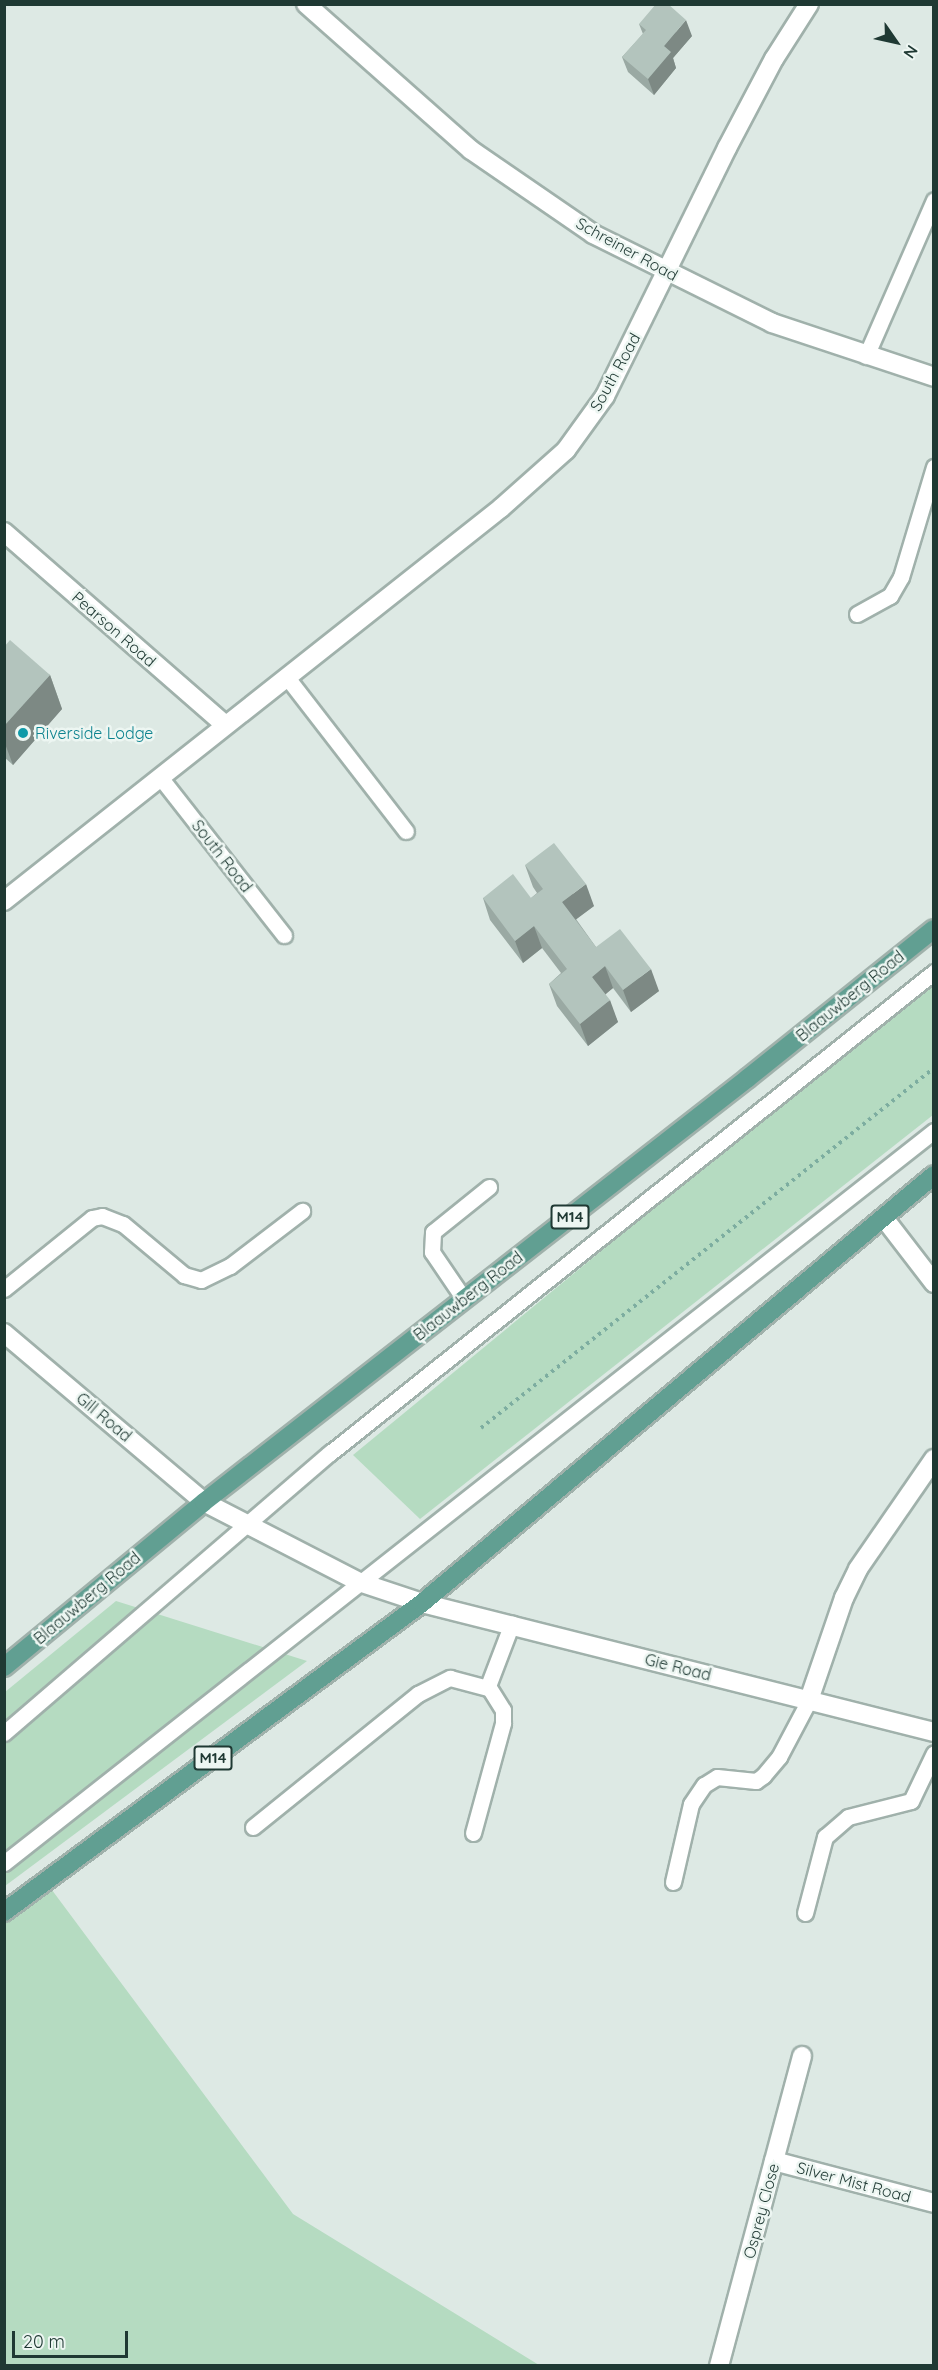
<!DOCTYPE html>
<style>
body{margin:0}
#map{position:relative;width:938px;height:2370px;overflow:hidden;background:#dde9e4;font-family:Quicksand,sans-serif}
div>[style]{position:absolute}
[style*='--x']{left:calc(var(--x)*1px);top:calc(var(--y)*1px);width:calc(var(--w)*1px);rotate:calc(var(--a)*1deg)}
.green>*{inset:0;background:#b5dbc1}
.path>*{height:4px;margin-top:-2px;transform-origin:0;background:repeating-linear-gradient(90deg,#7dada0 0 3px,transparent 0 7.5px)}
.roads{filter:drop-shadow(2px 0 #a0b1ab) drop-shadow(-2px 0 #a0b1ab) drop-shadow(0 2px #a0b1ab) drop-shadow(0 -2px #a0b1ab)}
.service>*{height:15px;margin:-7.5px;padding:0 7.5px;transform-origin:7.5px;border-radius:7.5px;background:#fff}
.minor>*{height:18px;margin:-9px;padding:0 9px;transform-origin:9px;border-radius:9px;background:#fff}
.tertiary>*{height:18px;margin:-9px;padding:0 9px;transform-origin:9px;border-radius:9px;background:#fff}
.primary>*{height:18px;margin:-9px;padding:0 9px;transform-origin:9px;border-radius:9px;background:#619f92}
.wall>*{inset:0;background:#9aa9a3}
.shaded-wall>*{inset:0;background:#7d8984}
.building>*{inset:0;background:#b3c4bd}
.dots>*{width:16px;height:16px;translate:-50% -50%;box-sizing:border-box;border:3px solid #edf6f2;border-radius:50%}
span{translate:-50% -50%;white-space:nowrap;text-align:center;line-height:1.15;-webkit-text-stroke:5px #edf6f2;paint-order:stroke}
.shield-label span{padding:2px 4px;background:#edf6f2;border:2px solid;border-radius:4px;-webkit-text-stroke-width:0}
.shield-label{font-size:15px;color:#1f3933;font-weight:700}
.street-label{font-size:16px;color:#1f3933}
.culture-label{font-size:16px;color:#0d838f}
.left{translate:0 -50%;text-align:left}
.frame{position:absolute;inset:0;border:6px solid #1f3933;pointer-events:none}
.north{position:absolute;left:866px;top:12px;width:60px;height:60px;-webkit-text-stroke:4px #edf6f2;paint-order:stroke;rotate:124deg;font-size:16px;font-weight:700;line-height:24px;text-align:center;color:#1f3933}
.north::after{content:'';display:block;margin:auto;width:21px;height:27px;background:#1f3933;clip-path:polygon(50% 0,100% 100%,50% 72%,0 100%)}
.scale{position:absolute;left:12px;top:2331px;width:116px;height:27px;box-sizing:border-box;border:3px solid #1f3933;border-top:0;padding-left:8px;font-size:18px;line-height:21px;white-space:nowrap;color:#1f3933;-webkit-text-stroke:4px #edf6f2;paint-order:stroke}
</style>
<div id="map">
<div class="green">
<div style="clip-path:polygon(933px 978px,933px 1115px,420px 1519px,353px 1455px)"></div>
<div style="clip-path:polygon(116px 1601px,307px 1661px,5px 1886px,5px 1692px)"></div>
<div style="clip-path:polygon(46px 1882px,293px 2214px,539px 2365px,5px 2365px,4px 1912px)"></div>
</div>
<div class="path">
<div style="--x:481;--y:1428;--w:579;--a:-38.47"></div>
</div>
<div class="roads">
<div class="service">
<div style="--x:866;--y:356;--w:170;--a:-66.4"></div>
<div style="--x:857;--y:614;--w:38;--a:-29"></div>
<div style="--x:890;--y:596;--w:22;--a:-60"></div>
<div style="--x:901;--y:577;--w:115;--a:-73.3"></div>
<div style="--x:286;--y:676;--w:196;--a:52.3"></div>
<div style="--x:160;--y:777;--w:201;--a:51.9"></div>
<div style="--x:4;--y:1289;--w:113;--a:-38.9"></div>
<div style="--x:92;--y:1218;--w:10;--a:-11"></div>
<div style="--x:102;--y:1216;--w:22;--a:21"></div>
<div style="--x:123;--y:1224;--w:80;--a:39.9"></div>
<div style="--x:184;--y:1275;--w:18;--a:16"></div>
<div style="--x:201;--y:1280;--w:32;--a:-26"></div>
<div style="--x:230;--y:1266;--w:91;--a:-37.4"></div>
<div style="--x:464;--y:1299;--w:57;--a:-124.2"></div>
<div style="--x:432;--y:1252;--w:20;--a:-87"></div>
<div style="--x:433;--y:1232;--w:72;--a:-38.8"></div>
<div style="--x:4;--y:1733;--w:430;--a:-40.7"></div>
<div style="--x:330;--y:1453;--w:772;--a:-38.53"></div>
<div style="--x:253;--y:1827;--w:212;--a:-38.9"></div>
<div style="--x:418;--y:1694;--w:36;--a:-27"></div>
<div style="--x:450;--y:1678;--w:39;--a:15"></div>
<div style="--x:473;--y:1833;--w:114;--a:-74.7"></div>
<div style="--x:503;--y:1723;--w:13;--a:-90"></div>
<div style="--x:503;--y:1710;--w:28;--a:-122"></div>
<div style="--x:488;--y:1686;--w:67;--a:-69.1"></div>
<div style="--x:4;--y:1863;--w:1184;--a:-38.21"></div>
<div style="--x:673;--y:1882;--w:80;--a:-77"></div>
<div style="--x:691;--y:1804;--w:23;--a:-56"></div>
<div style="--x:704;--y:1785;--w:15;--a:-32"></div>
<div style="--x:717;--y:1777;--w:39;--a:6"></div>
<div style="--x:756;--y:1781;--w:9;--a:-36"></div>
<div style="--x:763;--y:1776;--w:25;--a:-50"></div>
<div style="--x:779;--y:1757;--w:64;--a:-62.2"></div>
<div style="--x:805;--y:1913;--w:79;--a:-75.3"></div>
<div style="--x:825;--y:1837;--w:30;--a:-41"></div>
<div style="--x:848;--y:1817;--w:65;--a:-14.3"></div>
<div style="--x:911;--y:1801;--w:53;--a:-64.4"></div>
</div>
<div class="minor">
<div style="--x:306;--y:4;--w:220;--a:41.5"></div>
<div style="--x:471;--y:150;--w:148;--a:34.5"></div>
<div style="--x:593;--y:234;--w:200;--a:26.4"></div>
<div style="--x:772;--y:323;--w:171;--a:18.4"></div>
<div style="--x:4;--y:532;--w:293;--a:41.1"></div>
<div style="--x:4;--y:901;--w:634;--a:-38.33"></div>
<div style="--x:501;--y:508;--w:87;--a:-41.7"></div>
<div style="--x:566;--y:450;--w:67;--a:-54.2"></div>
<div style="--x:605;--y:396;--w:276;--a:-63.8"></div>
<div style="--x:727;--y:148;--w:101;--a:-62.2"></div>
<div style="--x:774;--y:59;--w:65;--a:-57.5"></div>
<div style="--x:884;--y:1218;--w:82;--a:52.4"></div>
<div style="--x:809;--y:1700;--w:108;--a:-71.1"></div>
<div style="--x:844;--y:1598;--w:32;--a:-64"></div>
<div style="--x:858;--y:1569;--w:134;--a:-55.4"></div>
<div style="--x:774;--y:2161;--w:165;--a:14.7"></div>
<div style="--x:719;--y:2366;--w:321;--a:-75"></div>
</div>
<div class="tertiary">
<div style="--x:4;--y:1333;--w:262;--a:40.2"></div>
<div style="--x:204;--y:1502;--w:174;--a:27.3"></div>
<div style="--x:359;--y:1582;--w:66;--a:18.4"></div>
<div style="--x:422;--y:1603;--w:528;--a:14.14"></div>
</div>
<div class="primary">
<div style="--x:4;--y:1667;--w:259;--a:-39.5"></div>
<div style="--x:204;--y:1502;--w:690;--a:-37.93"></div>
<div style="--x:748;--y:1078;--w:238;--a:-38.7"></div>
<div style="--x:4;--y:1912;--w:520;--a:-36.47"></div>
<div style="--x:422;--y:1603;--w:667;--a:-39.89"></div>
</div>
</div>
<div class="wall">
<div style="clip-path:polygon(639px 24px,692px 36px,673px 58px,676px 68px,654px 95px,628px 72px,622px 57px,643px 34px)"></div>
<div style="clip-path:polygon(4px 647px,50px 675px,62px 709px,13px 765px,4px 757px)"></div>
<div style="clip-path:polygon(525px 865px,594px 906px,576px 919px,596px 947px,659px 991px,631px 1012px,613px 988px,605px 994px,618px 1022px,588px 1046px,557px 1006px,549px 984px,561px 973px,542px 948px,523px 963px,490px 920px,483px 898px,531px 898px,537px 893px,533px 887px)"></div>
</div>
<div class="shaded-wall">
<div style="clip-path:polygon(686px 20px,692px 36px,673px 58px,676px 68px,654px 95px,648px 79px,664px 46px)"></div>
<div style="clip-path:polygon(50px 675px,62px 709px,13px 765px,4px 741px,4px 726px)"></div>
<div style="clip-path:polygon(586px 884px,594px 906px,570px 924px,562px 902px)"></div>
<div style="clip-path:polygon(534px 926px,542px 948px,523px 963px,515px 941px)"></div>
<div style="clip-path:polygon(605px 966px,613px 988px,600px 999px,592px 977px)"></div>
<div style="clip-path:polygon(651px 969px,659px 991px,631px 1012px,623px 990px)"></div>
<div style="clip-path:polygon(610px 1000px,618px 1022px,588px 1046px,580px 1024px)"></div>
</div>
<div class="building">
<div style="clip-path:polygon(656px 4px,668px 4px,686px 20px,664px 46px,671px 52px,648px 79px,622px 57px,646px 30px,639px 24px)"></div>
<div style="clip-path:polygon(10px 640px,50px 675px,4px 726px,4px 647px)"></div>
<div style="clip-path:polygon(554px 843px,586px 884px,562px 902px,596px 947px,620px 929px,651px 969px,623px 990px,605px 966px,592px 977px,610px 1000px,580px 1024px,549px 984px,567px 969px,534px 926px,515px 941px,483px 898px,513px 874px,531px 898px,543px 889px,525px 865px)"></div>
</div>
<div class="dots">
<div style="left:23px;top:733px;background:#0f9aa8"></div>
</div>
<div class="shield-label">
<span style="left:570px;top:1217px">M14</span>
<span style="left:213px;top:1758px">M14</span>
</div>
<div class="street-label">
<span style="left:627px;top:249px;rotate:29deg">Schreiner Road</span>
<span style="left:615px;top:372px;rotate:-61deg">South Road</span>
<span style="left:114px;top:629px;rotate:41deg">Pearson Road</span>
<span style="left:222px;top:856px;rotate:52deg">South Road</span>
<span style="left:850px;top:996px;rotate:-39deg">Blaauwberg Road</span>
<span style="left:468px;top:1296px;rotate:-38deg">Blaauwberg Road</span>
<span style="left:104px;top:1417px;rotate:40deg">Gill Road</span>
<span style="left:87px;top:1598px;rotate:-40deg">Blaauwberg Road</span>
<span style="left:678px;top:1667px;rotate:14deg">Gie Road</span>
<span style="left:854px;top:2182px;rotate:15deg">Silver Mist Road</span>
<span style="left:761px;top:2211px;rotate:-75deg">Osprey Close</span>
</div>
<div class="culture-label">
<span class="left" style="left:35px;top:733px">Riverside Lodge</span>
</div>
<div class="frame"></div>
<div class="north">N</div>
<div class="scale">20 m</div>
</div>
